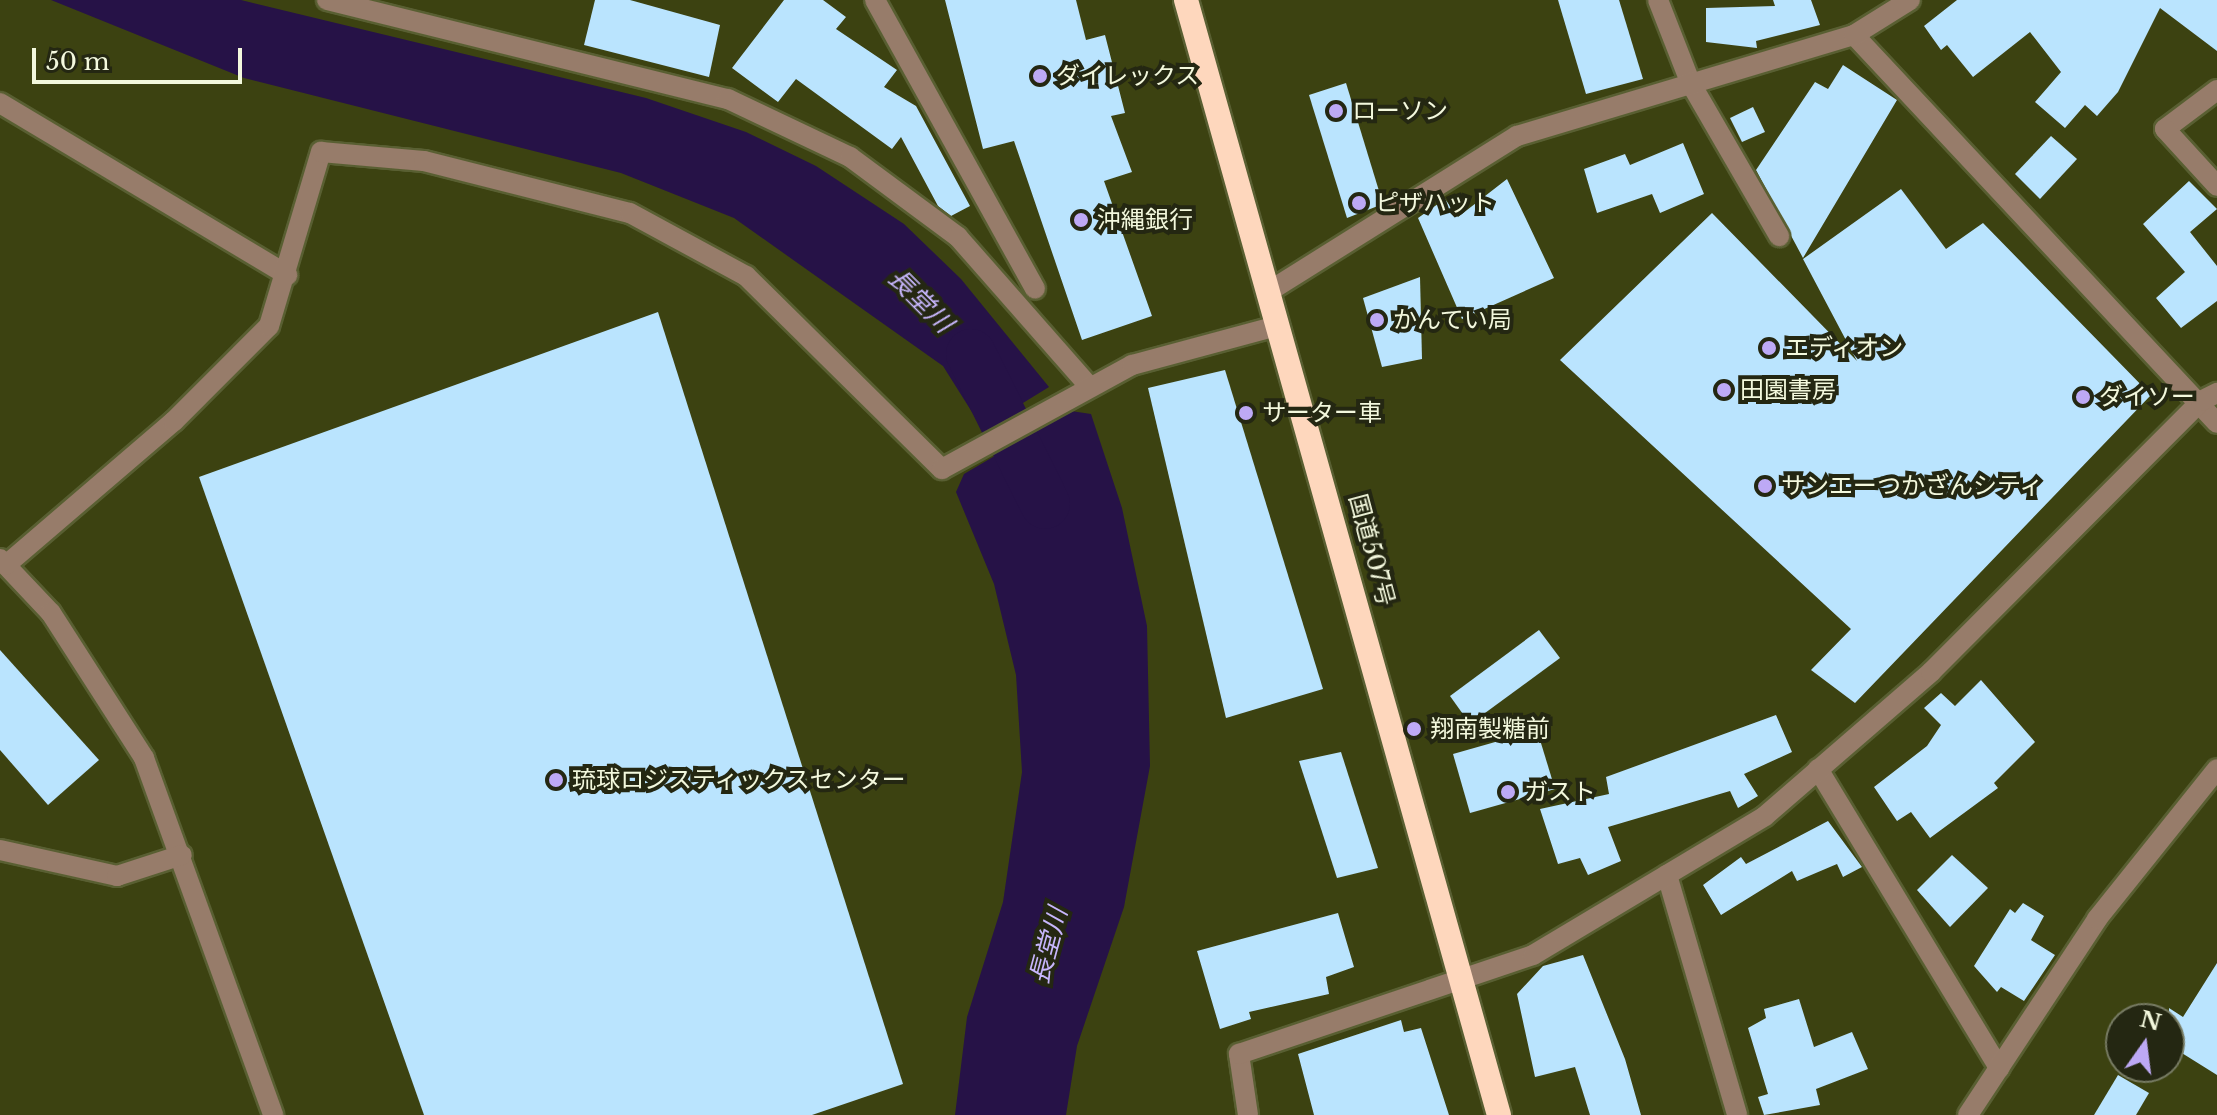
<!DOCTYPE html>
<meta charset="utf-8">
<style>
body{margin:0}
#map{position:relative;width:2217px;height:1115px;overflow:hidden;background:#3c4211;font-family:"Libre Baskerville","Noto Sans JP",serif}
div>[style]{position:absolute}
[style*='--x']{left:calc(var(--x)*1px);top:calc(var(--y)*1px);width:calc(var(--w)*1px);rotate:calc(var(--a)*1deg)}
.water>*{inset:0;background:#261247}
.river>*{height:50px;margin:-25px;padding:0 25px;transform-origin:25px;border-radius:25px;background:#261247}
.building>*{inset:0;background:#bae4fe}
.roads{filter:drop-shadow(2px 0 #595f32) drop-shadow(-2px 0 #595f32) drop-shadow(0 2px #595f32) drop-shadow(0 -2px #595f32)}
.minor>*{height:20px;margin:-10px;padding:0 10px;transform-origin:10px;border-radius:10px;background:#977c6a}
.highway>*{height:24px;margin:-12px;padding:0 12px;transform-origin:12px;border-radius:12px;background:#fed7bd}
.dots>*{width:22px;height:22px;translate:-50% -50%;box-sizing:border-box;border:4px solid #242712;border-radius:50%}
span{translate:-50% -50%;white-space:nowrap;text-align:center;line-height:1.15;-webkit-text-stroke:8px #242712;paint-order:stroke}
.poi-label{font-size:24px;color:#f3f8dd}
.left{translate:0 -50%;text-align:left}
.street-label{font-size:24px;color:#f3f8dd}
.water-label{font-size:26px;color:#c7b6fc;font-style:italic}
.north{position:absolute;left:2105px;top:1003px;width:80px;height:80px;box-sizing:border-box;background:#242712;border:2px solid #777b63;border-radius:50%;rotate:14deg;font-size:22px;font-weight:700;line-height:32px;text-align:center;color:#f3f8dd}
.north::after{content:'';display:block;margin:auto;width:28px;height:36px;background:#bda9f5;clip-path:polygon(50% 0,100% 100%,50% 72%,0 100%)}
.scale{position:absolute;left:32px;top:48px;width:210px;height:36px;box-sizing:border-box;border:4px solid #f3f8dd;border-top:0;padding-left:10px;font-size:24px;line-height:28px;white-space:nowrap;color:#f3f8dd;-webkit-text-stroke:6px #242712;paint-order:stroke}
</style>
<div id="map">
<div class="water">
<div style="clip-path:polygon(51px 0,241px 0,646px 98px,746px 132px,816px 166px,904px 224px,961px 279px,1049px 387px,982px 428px,943px 366px,734px 218px,621px 173px,244px 78px)"></div>
<div style="clip-path:polygon(1071px 411px,1091px 414px,1122px 508px,1147px 626px,1150px 766px,1124px 907px,1077px 1046px,1066px 1115px,955px 1115px,967px 1017px,1003px 902px,1022px 772px,1016px 675px,994px 584px,956px 492px,964px 474px)"></div>
</div>
<div class="river">
<div style="--x:971;--y:354;--w:167;--a:63.7"></div>
</div>
<div class="building">
<div style="clip-path:polygon(595px 0,630px 0,720px 25px,709px 77px,584px 45px)"></div>
<div style="clip-path:polygon(784px 0,823px 0,846px 17px,836px 29px,897px 70px,884px 87px,916px 106px,970px 206px,951px 216px,938px 206px,901px 137px,892px 149px,796px 79px,778px 102px,732px 68px)"></div>
<div style="clip-path:polygon(945px 0,1076px 0,1086px 40px,1105px 35px,1125px 113px,1111px 116px,1132px 172px,1104px 181px,1152px 316px,1082px 340px,1014px 141px,983px 149px)"></div>
<div style="clip-path:polygon(1558px 0,1619px 0,1643px 79px,1586px 94px)"></div>
<div style="clip-path:polygon(1773px 0,1811px 0,1820px 25px,1756px 41px,1757px 48px,1706px 42px,1706px 8px,1775px 6px)"></div>
<div style="clip-path:polygon(1957px 0,2217px 0,2217px 51px,2160px 8px,2118px 92px,2097px 116px,2085px 105px,2065px 128px,2035px 102px,2061px 72px,2030px 32px,1973px 77px,1947px 45px,1941px 50px,1924px 26px)"></div>
<div style="clip-path:polygon(1843px 65px,1897px 100px,1803px 258px,1756px 170px,1815px 82px,1828px 89px)"></div>
<div style="clip-path:polygon(1346px 83px,1383px 204px,1347px 218px,1309px 95px)"></div>
<div style="clip-path:polygon(1753px 107px,1765px 132px,1742px 142px,1730px 118px)"></div>
<div style="clip-path:polygon(2051px 136px,2077px 159px,2040px 199px,2015px 174px)"></div>
<div style="clip-path:polygon(1683px 143px,1704px 194px,1660px 213px,1652px 194px,1597px 213px,1584px 169px,1625px 154px,1630px 165px)"></div>
<div style="clip-path:polygon(1507px 179px,1554px 278px,1462px 319px,1418px 218px,1445px 199px,1458px 217px)"></div>
<div style="clip-path:polygon(2189px 181px,2217px 209px,2190px 232px,2217px 266px,2217px 301px,2181px 328px,2156px 298px,2185px 272px,2143px 224px)"></div>
<div style="clip-path:polygon(1901px 189px,1946px 249px,1983px 223px,2151px 395px,1855px 703px,1811px 670px,1851px 629px,1560px 360px,1712px 213px,1857px 361px,1803px 259px)"></div>
<div style="clip-path:polygon(1420px 277px,1422px 359px,1382px 367px,1363px 298px)"></div>
<div style="clip-path:polygon(658px 312px,903px 1084px,812px 1115px,424px 1115px,199px 477px)"></div>
<div style="clip-path:polygon(1225px 370px,1323px 689px,1226px 718px,1148px 388px)"></div>
<div style="clip-path:polygon(1539px 630px,1560px 658px,1470px 724px,1450px 696px)"></div>
<div style="clip-path:polygon(0 650px,99px 760px,48px 805px,0 750px)"></div>
<div style="clip-path:polygon(1981px 680px,2035px 742px,1994px 783px,1998px 788px,1930px 838px,1911px 812px,1897px 821px,1874px 787px,1927px 746px,1941px 725px,1924px 708px,1941px 693px,1955px 706px)"></div>
<div style="clip-path:polygon(1776px 715px,1792px 752px,1744px 774px,1758px 796px,1738px 808px,1730px 791px,1608px 827px,1621px 861px,1588px 875px,1580px 858px,1558px 864px,1540px 809px,1609px 794px,1606px 777px)"></div>
<div style="clip-path:polygon(1537px 730px,1555px 789px,1470px 813px,1453px 754px)"></div>
<div style="clip-path:polygon(1341px 752px,1378px 868px,1337px 878px,1299px 761px)"></div>
<div style="clip-path:polygon(1828px 821px,1862px 867px,1843px 877px,1837px 864px,1797px 881px,1792px 871px,1721px 915px,1703px 885px,1741px 857px,1746px 864px)"></div>
<div style="clip-path:polygon(1952px 855px,1988px 888px,1950px 927px,1917px 890px)"></div>
<div style="clip-path:polygon(2023px 903px,2044px 916px,2031px 940px,2055px 955px,2024px 1001px,2001px 987px,1997px 992px,1974px 966px,2010px 909px,2015px 913px)"></div>
<div style="clip-path:polygon(1338px 913px,1354px 967px,1326px 977px,1329px 994px,1249px 1012px,1251px 1019px,1220px 1029px,1197px 951px)"></div>
<div style="clip-path:polygon(1583px 955px,1625px 1059px,1641px 1115px,1590px 1115px,1575px 1067px,1535px 1077px,1517px 994px,1543px 966px)"></div>
<div style="clip-path:polygon(2217px 963px,2217px 1075px,2169px 1045px,2169px 1008px,2183px 1017px)"></div>
<div style="clip-path:polygon(1799px 999px,1814px 1047px,1852px 1032px,1868px 1069px,1816px 1089px,1820px 1105px,1764px 1115px,1758px 1097px,1768px 1094px,1748px 1028px,1766px 1018px,1764px 1009px)"></div>
<div style="clip-path:polygon(1401px 1020px,1404px 1032px,1421px 1028px,1449px 1115px,1314px 1115px,1298px 1054px)"></div>
<div style="clip-path:polygon(2118px 1075px,2149px 1093px,2136px 1115px,2094px 1115px)"></div>
</div>
<div class="roads">
<div class="minor">
<div style="--x:327;--y:0;--w:413;--a:13.9"></div>
<div style="--x:728;--y:99;--w:135;--a:25.4"></div>
<div style="--x:850;--y:157;--w:134;--a:36.5"></div>
<div style="--x:958;--y:237;--w:198;--a:48.7"></div>
<div style="--x:875;--y:0;--w:330;--a:61"></div>
<div style="--x:1658;--y:0;--w:90;--a:68.6"></div>
<div style="--x:1691;--y:84;--w:176;--a:59.9"></div>
<div style="--x:1854;--y:35;--w:531;--a:46.91"></div>
<div style="--x:2217;--y:90;--w:65;--a:143.1"></div>
<div style="--x:2165;--y:129;--w:77;--a:47.6"></div>
<div style="--x:0;--y:103;--w:335;--a:30.9"></div>
<div style="--x:1268;--y:292;--w:294;--a:-32.1"></div>
<div style="--x:1517;--y:136;--w:352;--a:-16.7"></div>
<div style="--x:1854;--y:35;--w:66;--a:-32"></div>
<div style="--x:0;--y:559;--w:74;--a:46.6"></div>
<div style="--x:51;--y:613;--w:172;--a:57.3"></div>
<div style="--x:144;--y:758;--w:380;--a:70.1"></div>
<div style="--x:6;--y:565;--w:221;--a:-40.6"></div>
<div style="--x:174;--y:421;--w:134;--a:-45"></div>
<div style="--x:269;--y:326;--w:182;--a:-73.4"></div>
<div style="--x:321;--y:152;--w:103;--a:5"></div>
<div style="--x:424;--y:161;--w:212;--a:14.2"></div>
<div style="--x:630;--y:213;--w:132;--a:28.5"></div>
<div style="--x:746;--y:276;--w:275;--a:44.6"></div>
<div style="--x:942;--y:469;--w:217;--a:-28.7"></div>
<div style="--x:1132;--y:365;--w:150;--a:-15.1"></div>
<div style="--x:1818;--y:769;--w:350;--a:58.8"></div>
<div style="--x:0;--y:850;--w:120;--a:12.5"></div>
<div style="--x:117;--y:876;--w:68;--a:-17.9"></div>
<div style="--x:1667;--y:875;--w:250;--a:73.7"></div>
<div style="--x:1248;--y:1115;--w:62;--a:-98.4"></div>
<div style="--x:1239;--y:1054;--w:310;--a:-18.6"></div>
<div style="--x:1533;--y:955;--w:270;--a:-30.9"></div>
<div style="--x:1765;--y:816;--w:220;--a:-40.9"></div>
<div style="--x:1931;--y:672;--w:383;--a:-45.1"></div>
<div style="--x:2201;--y:401;--w:18;--a:-27"></div>
<div style="--x:1968;--y:1115;--w:235;--a:-56.6"></div>
<div style="--x:2097;--y:919;--w:192;--a:-51.3"></div>
</div>
<div class="highway">
<div style="--x:1186;--y:0;--w:1158;--a:74.32"></div>
</div>
</div>
<div class="dots">
<div style="left:1040px;top:76px;background:#bda9f5"></div>
<div style="left:1336px;top:111px;background:#bda9f5"></div>
<div style="left:1359px;top:203px;background:#bda9f5"></div>
<div style="left:1081px;top:220px;background:#bda9f5"></div>
<div style="left:1377px;top:320px;background:#bda9f5"></div>
<div style="left:1769px;top:348px;background:#bda9f5"></div>
<div style="left:1724px;top:390px;background:#bda9f5"></div>
<div style="left:2083px;top:397px;background:#bda9f5"></div>
<div style="left:1246px;top:413px;background:#bda9f5"></div>
<div style="left:1765px;top:486px;background:#bda9f5"></div>
<div style="left:1414px;top:729px;background:#bda9f5"></div>
<div style="left:556px;top:780px;background:#bda9f5"></div>
<div style="left:1508px;top:792px;background:#bda9f5"></div>
</div>
<div class="poi-label">
<span class="left" style="left:1056px;top:76px">ダイレックス</span>
<span class="left" style="left:1352px;top:111px">ローソン</span>
<span class="left" style="left:1375px;top:203px">ピザハット</span>
<span class="left" style="left:1097px;top:220px">沖縄銀行</span>
<span class="left" style="left:1393px;top:320px">かんてい局</span>
<span class="left" style="left:1785px;top:348px">エディオン</span>
<span class="left" style="left:1740px;top:390px">田園書房</span>
<span class="left" style="left:2099px;top:397px">ダイソー</span>
<span class="left" style="left:1262px;top:413px">サーター車</span>
<span class="left" style="left:1781px;top:486px">サンエーつかざんシティ</span>
<span class="left" style="left:1430px;top:729px">翔南製糖前</span>
<span class="left" style="left:572px;top:780px">琉球ロジスティックスセンター</span>
<span class="left" style="left:1524px;top:792px">ガスト</span>
</div>
<div class="street-label">
<span style="left:1372px;top:550px;rotate:75deg">国道507号</span>
</div>
<div class="water-label">
<span style="left:920px;top:301px;rotate:45deg">長堂川</span>
<span style="left:1049px;top:946px;rotate:-75deg">長堂川</span>
</div>
<div class="north">N</div>
<div class="scale">50 m</div>
</div>
